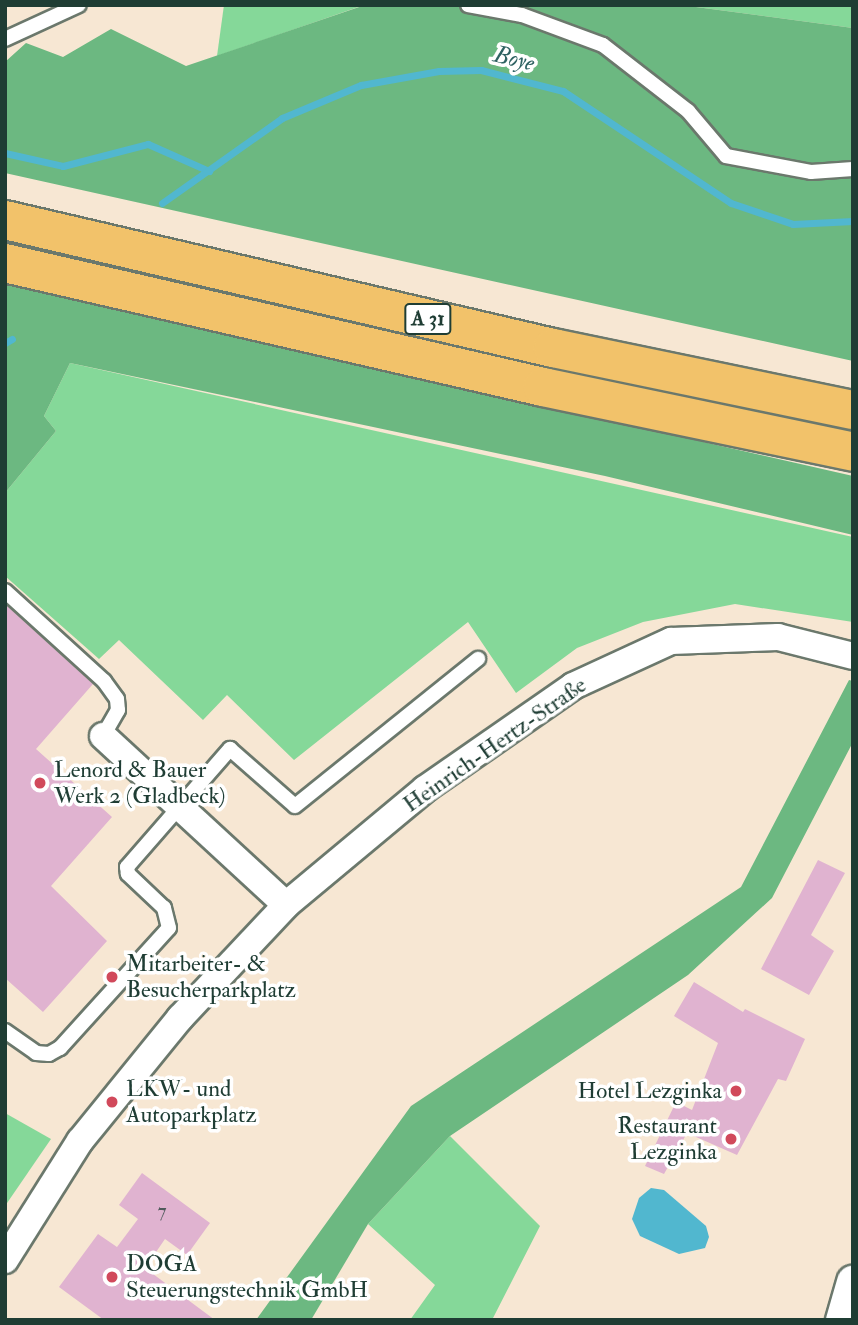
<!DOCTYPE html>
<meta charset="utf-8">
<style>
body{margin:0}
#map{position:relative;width:858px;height:1325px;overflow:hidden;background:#f7e7d3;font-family:"IM FELL Double Pica",serif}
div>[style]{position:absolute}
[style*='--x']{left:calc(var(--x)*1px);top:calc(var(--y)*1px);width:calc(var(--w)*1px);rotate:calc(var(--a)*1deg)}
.green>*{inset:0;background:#85d899}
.forest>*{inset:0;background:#6cb881}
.water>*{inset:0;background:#51b7cf}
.stream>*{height:7px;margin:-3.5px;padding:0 3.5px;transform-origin:3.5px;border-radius:3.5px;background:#51b7cf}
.building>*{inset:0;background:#e0b3d0}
.roads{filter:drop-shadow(2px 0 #6b786c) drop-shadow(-2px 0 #6b786c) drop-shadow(0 2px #6b786c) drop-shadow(0 -2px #6b786c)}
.service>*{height:14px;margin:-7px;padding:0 7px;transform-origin:7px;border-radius:7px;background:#fff}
.minor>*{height:26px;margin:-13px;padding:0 13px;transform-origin:13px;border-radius:13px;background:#fff}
.tertiary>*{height:33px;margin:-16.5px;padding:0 16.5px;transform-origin:16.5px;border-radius:16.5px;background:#fff}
.motorway>*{height:38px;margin:-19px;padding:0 19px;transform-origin:19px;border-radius:19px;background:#f2c26a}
.dots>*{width:19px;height:19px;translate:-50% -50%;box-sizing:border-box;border:4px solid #fff;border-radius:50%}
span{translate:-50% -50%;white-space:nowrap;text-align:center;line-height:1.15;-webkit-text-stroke:7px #fff;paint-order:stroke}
.number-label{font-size:19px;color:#4f5a5b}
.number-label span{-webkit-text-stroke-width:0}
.shield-label span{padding:2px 5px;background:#fff;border:2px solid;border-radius:5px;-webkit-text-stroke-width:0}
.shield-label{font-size:21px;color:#1f3d34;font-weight:700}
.street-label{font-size:23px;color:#1f3d34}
.poi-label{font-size:23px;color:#1f3d34}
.left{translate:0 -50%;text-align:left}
.right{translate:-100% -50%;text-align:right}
.water-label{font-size:24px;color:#2e6262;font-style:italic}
.frame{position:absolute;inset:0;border:7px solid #1f3d34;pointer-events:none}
</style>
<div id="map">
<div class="green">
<div style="clip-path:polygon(224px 5px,364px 5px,217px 56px)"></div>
<div style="clip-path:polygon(681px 5px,853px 5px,853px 28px)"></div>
<div style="clip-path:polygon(70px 363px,853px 537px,853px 622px,735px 604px,643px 622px,577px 648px,516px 693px,468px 622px,294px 760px,227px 695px,203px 720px,119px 640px,99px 659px,5px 576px,5px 493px,56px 431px,44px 416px)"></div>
<div style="clip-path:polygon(5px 1113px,51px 1139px,5px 1206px)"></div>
<div style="clip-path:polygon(450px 1136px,540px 1226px,492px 1320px,410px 1320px,435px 1285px,368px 1224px)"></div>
</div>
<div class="forest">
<div style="clip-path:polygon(365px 5px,681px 5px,853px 28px,853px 361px,5px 173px,5px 62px,26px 43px,63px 57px,111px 29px,186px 66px)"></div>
<div style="clip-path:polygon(5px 283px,853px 476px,853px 535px,605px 476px,70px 363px,44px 416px,56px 431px,5px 493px)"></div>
<div style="clip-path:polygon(849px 680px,853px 681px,853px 742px,772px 898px,688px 975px,450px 1136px,368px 1224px,311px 1320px,256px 1320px,411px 1106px,741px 887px)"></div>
</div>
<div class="water">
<div style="clip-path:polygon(651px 1188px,664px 1190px,706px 1226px,709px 1237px,705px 1248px,679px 1254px,640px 1236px,632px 1219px,639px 1198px)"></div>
</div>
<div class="stream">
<div style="--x:5;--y:153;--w:59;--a:12.6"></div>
<div style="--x:63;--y:166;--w:88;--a:-14.5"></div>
<div style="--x:148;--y:144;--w:67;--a:23.9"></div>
<div style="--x:162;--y:203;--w:147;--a:-35.3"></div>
<div style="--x:282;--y:118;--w:86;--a:-22.7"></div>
<div style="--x:361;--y:85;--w:79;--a:-10.2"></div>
<div style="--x:439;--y:71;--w:42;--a:-1.4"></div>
<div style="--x:481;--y:70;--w:85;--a:14.4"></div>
<div style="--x:563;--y:91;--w:202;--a:33.7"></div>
<div style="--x:731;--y:203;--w:65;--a:18.7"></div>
<div style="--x:793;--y:224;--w:60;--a:-2.9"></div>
<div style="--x:5;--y:343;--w:8;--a:-30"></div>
</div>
<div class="building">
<div style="clip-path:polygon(5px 604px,93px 684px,36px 749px,112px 817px,51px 886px,107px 941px,43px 1012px,5px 978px)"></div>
<div style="clip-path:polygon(818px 860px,845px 873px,811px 935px,834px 951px,809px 995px,761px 969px)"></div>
<div style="clip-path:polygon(694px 982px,743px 1012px,745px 1009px,805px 1039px,786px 1081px,778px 1079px,737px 1155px,687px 1133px,664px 1174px,645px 1166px,676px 1102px,692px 1110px,718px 1043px,674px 1016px)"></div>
<div style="clip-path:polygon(142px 1173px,210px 1223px,187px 1255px,165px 1239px,145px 1268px,215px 1320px,104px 1320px,59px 1287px,98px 1234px,117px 1247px,138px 1219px,119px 1205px)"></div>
</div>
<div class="roads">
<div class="service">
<div style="--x:468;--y:5;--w:55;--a:10.5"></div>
<div style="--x:522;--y:15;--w:86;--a:20.3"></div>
<div style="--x:603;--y:45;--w:108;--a:37.8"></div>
<div style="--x:688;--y:111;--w:59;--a:49.8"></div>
<div style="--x:726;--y:156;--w:86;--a:10.7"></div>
<div style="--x:811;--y:172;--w:42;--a:-4.1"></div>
<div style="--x:5;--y:39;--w:81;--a:-24.7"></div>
<div style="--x:5;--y:591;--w:134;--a:42.3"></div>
<div style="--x:104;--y:681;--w:22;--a:54"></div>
<div style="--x:117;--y:699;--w:11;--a:85"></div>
<div style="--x:118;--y:710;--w:30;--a:120"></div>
<div style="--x:5;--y:1031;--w:38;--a:35"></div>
<div style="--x:36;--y:1053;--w:13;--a:4"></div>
<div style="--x:49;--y:1054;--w:13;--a:-29"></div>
<div style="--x:60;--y:1048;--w:162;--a:-47.8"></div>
<div style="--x:169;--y:928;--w:21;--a:-104"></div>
<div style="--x:164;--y:908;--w:50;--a:-136.6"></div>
<div style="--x:128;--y:874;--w:7;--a:-98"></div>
<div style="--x:127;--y:867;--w:157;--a:-48.9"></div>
<div style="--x:230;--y:749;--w:86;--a:41.2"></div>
<div style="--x:295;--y:806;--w:235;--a:-38.8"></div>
</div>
<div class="minor">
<div style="--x:103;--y:736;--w:249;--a:42.7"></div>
<div style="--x:5;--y:1260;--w:141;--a:-57.8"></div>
<div style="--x:80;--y:1141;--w:159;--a:-50.9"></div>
<div style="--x:180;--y:1018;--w:155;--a:-46.8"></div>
<div style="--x:286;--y:905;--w:181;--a:-39.8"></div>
<div style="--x:425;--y:789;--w:180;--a:-34.8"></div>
<div style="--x:573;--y:686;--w:108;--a:-24.7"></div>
<div style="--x:671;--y:641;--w:107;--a:-2.1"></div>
<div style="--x:778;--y:637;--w:77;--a:14.2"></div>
</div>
<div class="tertiary">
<div style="--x:842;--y:1320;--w:40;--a:-74"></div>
</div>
<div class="motorway">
<div style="--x:5;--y:220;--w:563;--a:13.15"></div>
<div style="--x:553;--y:348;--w:306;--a:11.7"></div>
<div style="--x:5;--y:263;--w:552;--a:12.98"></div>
<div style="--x:543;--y:387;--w:317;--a:11.8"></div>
</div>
</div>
<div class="dots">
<div style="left:40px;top:783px;background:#d1495b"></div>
<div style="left:112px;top:977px;background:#d1495b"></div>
<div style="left:736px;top:1091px;background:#d1495b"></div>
<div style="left:112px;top:1102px;background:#d1495b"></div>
<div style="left:731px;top:1139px;background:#d1495b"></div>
<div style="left:112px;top:1277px;background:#d1495b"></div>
</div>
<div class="number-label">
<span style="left:162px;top:1212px">7</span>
</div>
<div class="shield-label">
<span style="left:428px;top:319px">A 31</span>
</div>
<div class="street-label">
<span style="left:495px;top:745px;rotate:-35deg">Heinrich-Hertz-Straße</span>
</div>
<div class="poi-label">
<span class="left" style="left:54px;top:783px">Lenord &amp; Bauer<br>Werk 2 (Gladbeck)</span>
<span class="left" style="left:126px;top:977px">Mitarbeiter- &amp;<br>Besucherparkplatz</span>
<span class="left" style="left:126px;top:1102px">LKW- und<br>Autoparkplatz</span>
<span class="right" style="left:722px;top:1091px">Hotel Lezginka</span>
<span class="right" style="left:717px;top:1139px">Restaurant<br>Lezginka</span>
<span class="left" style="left:126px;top:1277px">DOGA<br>Steuerungstechnik GmbH</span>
</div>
<div class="water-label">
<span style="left:514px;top:59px;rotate:14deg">Boye</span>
</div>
<div class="frame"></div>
</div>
